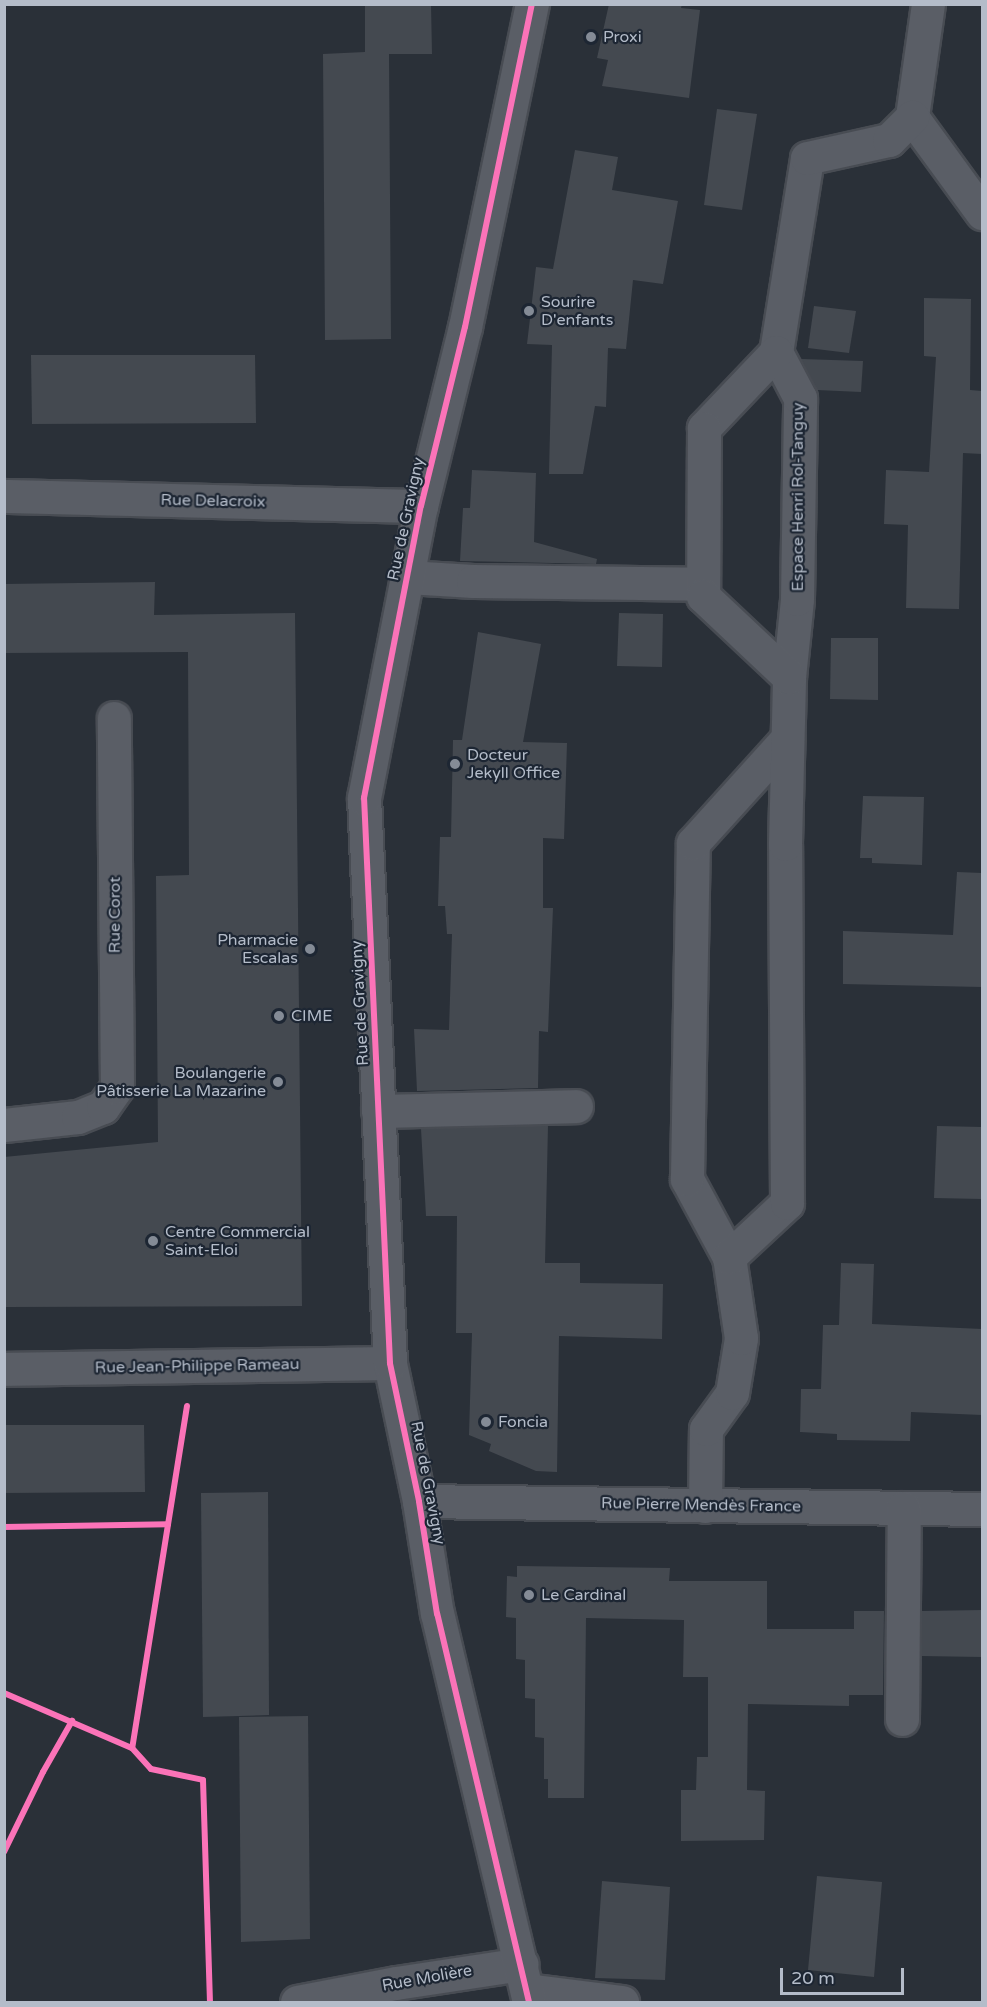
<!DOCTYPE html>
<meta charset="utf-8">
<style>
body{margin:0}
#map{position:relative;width:987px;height:2007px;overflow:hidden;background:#2a3038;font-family:"Varela Round",sans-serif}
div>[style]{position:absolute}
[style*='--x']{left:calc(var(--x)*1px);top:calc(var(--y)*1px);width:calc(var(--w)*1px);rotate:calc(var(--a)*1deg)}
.building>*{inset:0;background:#444950}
.roads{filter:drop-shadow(2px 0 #484c53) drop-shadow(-2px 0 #484c53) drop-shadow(0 2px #484c53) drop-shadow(0 -2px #484c53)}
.minor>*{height:33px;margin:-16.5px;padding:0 16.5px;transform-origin:16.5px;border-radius:16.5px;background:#5a5e66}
.cycleway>*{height:6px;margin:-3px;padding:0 3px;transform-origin:3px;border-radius:3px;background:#fb73b8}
.dots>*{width:16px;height:16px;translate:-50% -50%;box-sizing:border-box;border:3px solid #1d2633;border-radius:50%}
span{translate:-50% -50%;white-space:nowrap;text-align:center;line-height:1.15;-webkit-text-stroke:4.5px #1d2633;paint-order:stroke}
.poi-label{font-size:16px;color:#b4bcc9}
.left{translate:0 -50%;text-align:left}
.right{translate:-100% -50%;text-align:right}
.street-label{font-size:16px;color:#b4bcc9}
.frame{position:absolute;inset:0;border:6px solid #b4bcc9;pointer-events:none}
.scale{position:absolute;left:780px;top:1968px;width:124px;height:27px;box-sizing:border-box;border:3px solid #b4bcc9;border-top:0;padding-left:8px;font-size:18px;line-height:21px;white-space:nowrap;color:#b4bcc9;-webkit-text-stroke:4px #1d2633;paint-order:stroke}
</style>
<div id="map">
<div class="building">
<div style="clip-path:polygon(365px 4px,431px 4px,432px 54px,389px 54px,391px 339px,325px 340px,323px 54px,365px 52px)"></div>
<div style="clip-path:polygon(609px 4px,682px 4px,681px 8px,700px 10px,689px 98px,602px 86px,608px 60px,597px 58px)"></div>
<div style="clip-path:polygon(717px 109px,757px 114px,742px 210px,704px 205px)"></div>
<div style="clip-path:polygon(575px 150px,618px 157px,612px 190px,678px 201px,663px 284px,633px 280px,626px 349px,608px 348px,606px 407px,595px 406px,583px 474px,549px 474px,552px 345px,527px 344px,536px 267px,553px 269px)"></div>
<div style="clip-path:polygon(924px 298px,971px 299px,970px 390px,982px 391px,982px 454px,963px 453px,959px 609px,906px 608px,908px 525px,884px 524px,886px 470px,929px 472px,936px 357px,924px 356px)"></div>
<div style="clip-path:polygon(814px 306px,856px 311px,849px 353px,808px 348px)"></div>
<div style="clip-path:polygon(31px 355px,255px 355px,256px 423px,32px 424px)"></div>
<div style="clip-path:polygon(801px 359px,863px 361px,861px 392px,817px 390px)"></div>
<div style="clip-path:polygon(472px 470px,536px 473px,534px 542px,597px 559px,596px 564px,460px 561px,463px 508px,470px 508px)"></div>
<div style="clip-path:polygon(155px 582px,154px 615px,295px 613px,302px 1306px,4px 1307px,4px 1157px,158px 1142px,156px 876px,189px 875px,188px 652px,4px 653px,4px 584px)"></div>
<div style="clip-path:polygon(619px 613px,663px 614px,662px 667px,617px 666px)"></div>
<div style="clip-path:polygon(478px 632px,541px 644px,523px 742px,567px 743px,564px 839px,543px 838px,543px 908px,553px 908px,548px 1032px,539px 1031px,538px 1088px,417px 1091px,414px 1029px,449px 1030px,452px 934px,447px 934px,445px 906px,438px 906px,440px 837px,451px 837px,453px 740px,462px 740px)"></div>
<div style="clip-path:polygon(831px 638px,878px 638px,878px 700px,830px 699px)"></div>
<div style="clip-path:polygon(863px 796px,924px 797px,922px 865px,872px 863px,872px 858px,860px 858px)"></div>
<div style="clip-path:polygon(957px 872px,982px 873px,982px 987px,843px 984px,843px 931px,953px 935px)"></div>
<div style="clip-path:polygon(548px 1125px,545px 1263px,580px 1263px,580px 1283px,663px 1284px,662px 1339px,559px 1336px,557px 1472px,536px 1471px,489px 1451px,491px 1444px,469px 1435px,472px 1333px,456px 1333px,457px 1216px,426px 1216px,421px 1129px)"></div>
<div style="clip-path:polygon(937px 1126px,982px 1127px,982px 1199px,934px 1198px)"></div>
<div style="clip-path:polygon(841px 1263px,874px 1264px,872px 1324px,982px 1329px,982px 1415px,911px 1412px,910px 1441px,837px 1440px,837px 1434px,800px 1432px,801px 1389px,821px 1389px,823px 1325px,839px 1325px)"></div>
<div style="clip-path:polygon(4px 1425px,144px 1425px,145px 1492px,4px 1493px)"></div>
<div style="clip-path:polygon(268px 1492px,269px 1715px,203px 1717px,201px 1493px)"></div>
<div style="clip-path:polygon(517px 1566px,670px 1568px,669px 1581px,767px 1581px,767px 1629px,854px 1629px,854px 1611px,884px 1611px,883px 1695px,849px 1695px,849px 1706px,748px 1704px,747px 1790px,765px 1791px,764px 1840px,681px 1841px,681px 1790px,696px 1790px,697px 1757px,708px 1757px,708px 1677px,683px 1677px,684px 1620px,586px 1618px,584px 1798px,548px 1798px,548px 1779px,544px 1779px,544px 1738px,535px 1737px,535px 1699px,525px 1698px,525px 1660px,516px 1659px,516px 1618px,506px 1617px,507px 1576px,517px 1577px)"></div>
<div style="clip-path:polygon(982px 1610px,982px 1657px,921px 1656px,922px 1611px)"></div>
<div style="clip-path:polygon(308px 1716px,310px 1939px,241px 1942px,239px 1717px)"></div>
<div style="clip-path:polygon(817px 1876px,882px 1882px,874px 1977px,808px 1970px)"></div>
<div style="clip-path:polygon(602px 1881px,670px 1887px,665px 1980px,595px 1978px)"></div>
</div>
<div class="roads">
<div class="minor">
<div style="--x:928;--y:4;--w:114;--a:98.1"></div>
<div style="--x:912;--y:117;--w:119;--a:53.9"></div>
<div style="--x:776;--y:352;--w:196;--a:-80.9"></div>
<div style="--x:807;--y:158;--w:84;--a:-12.4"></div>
<div style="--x:889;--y:140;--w:33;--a:-45"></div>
<div style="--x:4;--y:496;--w:417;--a:1.4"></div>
<div style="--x:407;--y:577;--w:66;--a:3.5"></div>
<div style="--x:473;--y:581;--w:230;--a:0.7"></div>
<div style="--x:378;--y:1111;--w:198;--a:-1.4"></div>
<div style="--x:4;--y:1125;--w:74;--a:-6.2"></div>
<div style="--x:78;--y:1117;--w:27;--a:-22"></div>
<div style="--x:103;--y:1107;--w:24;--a:-55"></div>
<div style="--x:117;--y:1087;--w:369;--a:-90.5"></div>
<div style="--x:729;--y:1257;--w:89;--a:-118.3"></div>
<div style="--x:687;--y:1179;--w:336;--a:-89"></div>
<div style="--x:693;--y:843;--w:140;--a:-47.9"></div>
<div style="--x:4;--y:1369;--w:386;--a:-0.9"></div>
<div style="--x:419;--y:1501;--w:563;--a:0.81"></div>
<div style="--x:705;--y:1506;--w:77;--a:-89.3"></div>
<div style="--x:706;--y:1429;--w:44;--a:-54.2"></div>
<div style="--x:732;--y:1393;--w:56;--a:-80.7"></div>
<div style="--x:741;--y:1338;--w:82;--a:-98.4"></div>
<div style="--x:729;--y:1257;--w:79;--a:-43"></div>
<div style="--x:787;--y:1203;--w:359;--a:-90.3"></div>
<div style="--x:785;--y:844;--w:167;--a:-88.6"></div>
<div style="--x:789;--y:677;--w:78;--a:-84.1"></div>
<div style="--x:797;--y:599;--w:201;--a:-89.1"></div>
<div style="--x:800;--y:398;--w:52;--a:-117.6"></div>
<div style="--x:776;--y:352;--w:105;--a:133.5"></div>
<div style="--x:704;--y:428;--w:168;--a:90.3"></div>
<div style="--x:703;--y:596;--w:118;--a:43.3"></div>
<div style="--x:902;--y:1719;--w:211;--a:-89.5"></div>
<div style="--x:527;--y:1990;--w:96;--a:7.2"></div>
<div style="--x:297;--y:2002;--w:101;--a:-10.9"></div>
<div style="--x:396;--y:1983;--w:127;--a:-8.6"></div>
<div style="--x:529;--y:2002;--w:399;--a:-103.3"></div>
<div style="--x:437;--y:1614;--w:114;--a:-99.1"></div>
<div style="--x:419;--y:1501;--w:141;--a:-101.9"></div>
<div style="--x:390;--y:1363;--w:566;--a:-92.63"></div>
<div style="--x:364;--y:798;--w:298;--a:-79"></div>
<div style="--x:421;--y:506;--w:184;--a:-76.2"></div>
<div style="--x:465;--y:327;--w:330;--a:-78.3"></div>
</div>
</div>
<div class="cycleway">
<div style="--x:187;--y:1406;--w:346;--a:99.1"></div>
<div style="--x:132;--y:1748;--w:28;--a:48"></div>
<div style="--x:151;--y:1769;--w:53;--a:11.9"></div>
<div style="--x:203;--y:1780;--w:222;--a:88.2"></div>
<div style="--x:4;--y:1527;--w:164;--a:-1"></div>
<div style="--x:4;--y:1693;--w:139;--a:23.3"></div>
<div style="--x:4;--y:1852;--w:89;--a:-64"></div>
<div style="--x:43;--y:1772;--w:59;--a:-60.4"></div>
<div style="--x:529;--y:2002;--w:399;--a:-103.3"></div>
<div style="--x:437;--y:1614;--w:114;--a:-99.1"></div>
<div style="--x:419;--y:1501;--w:141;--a:-101.9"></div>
<div style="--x:390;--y:1363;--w:566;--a:-92.63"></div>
<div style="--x:364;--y:798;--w:298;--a:-79"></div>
<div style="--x:421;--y:506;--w:184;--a:-76.2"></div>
<div style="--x:465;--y:327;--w:330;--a:-78.3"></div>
</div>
<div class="dots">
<div style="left:591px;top:37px;background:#848b96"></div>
<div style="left:529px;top:311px;background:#848b96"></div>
<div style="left:455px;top:764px;background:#848b96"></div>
<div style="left:310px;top:949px;background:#848b96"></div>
<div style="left:279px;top:1016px;background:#848b96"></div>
<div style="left:278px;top:1082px;background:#848b96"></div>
<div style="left:153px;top:1241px;background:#848b96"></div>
<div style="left:486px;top:1422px;background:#848b96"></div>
<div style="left:529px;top:1595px;background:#848b96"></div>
</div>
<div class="poi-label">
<span class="left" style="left:603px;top:37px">Proxi</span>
<span class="left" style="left:541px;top:311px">Sourire<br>D'enfants</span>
<span class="left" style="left:467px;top:764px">Docteur<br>Jekyll Office</span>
<span class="right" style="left:298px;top:949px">Pharmacie<br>Escalas</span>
<span class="left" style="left:291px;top:1016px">CIME</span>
<span class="right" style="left:266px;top:1082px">Boulangerie<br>Pâtisserie La Mazarine</span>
<span class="left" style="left:165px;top:1241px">Centre Commercial<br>Saint-Eloi</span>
<span class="left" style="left:498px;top:1422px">Foncia</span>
<span class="left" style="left:541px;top:1595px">Le Cardinal</span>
</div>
<div class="street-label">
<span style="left:798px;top:497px;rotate:-90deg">Espace Henri Rol-Tanguy</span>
<span style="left:213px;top:501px;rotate:1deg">Rue Delacroix</span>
<span style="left:406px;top:519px;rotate:-78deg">Rue de Gravigny</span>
<span style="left:115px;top:915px;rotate:-90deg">Rue Corot</span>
<span style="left:360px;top:1003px;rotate:-93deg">Rue de Gravigny</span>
<span style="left:197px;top:1366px;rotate:-1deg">Rue Jean-Philippe Rameau</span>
<span style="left:428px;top:1483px;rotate:79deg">Rue de Gravigny</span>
<span style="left:701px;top:1505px;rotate:1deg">Rue Pierre Mendès France</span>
<span style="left:427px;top:1978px;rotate:-10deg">Rue Molière</span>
</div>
<div class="frame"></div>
<div class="scale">20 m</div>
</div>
